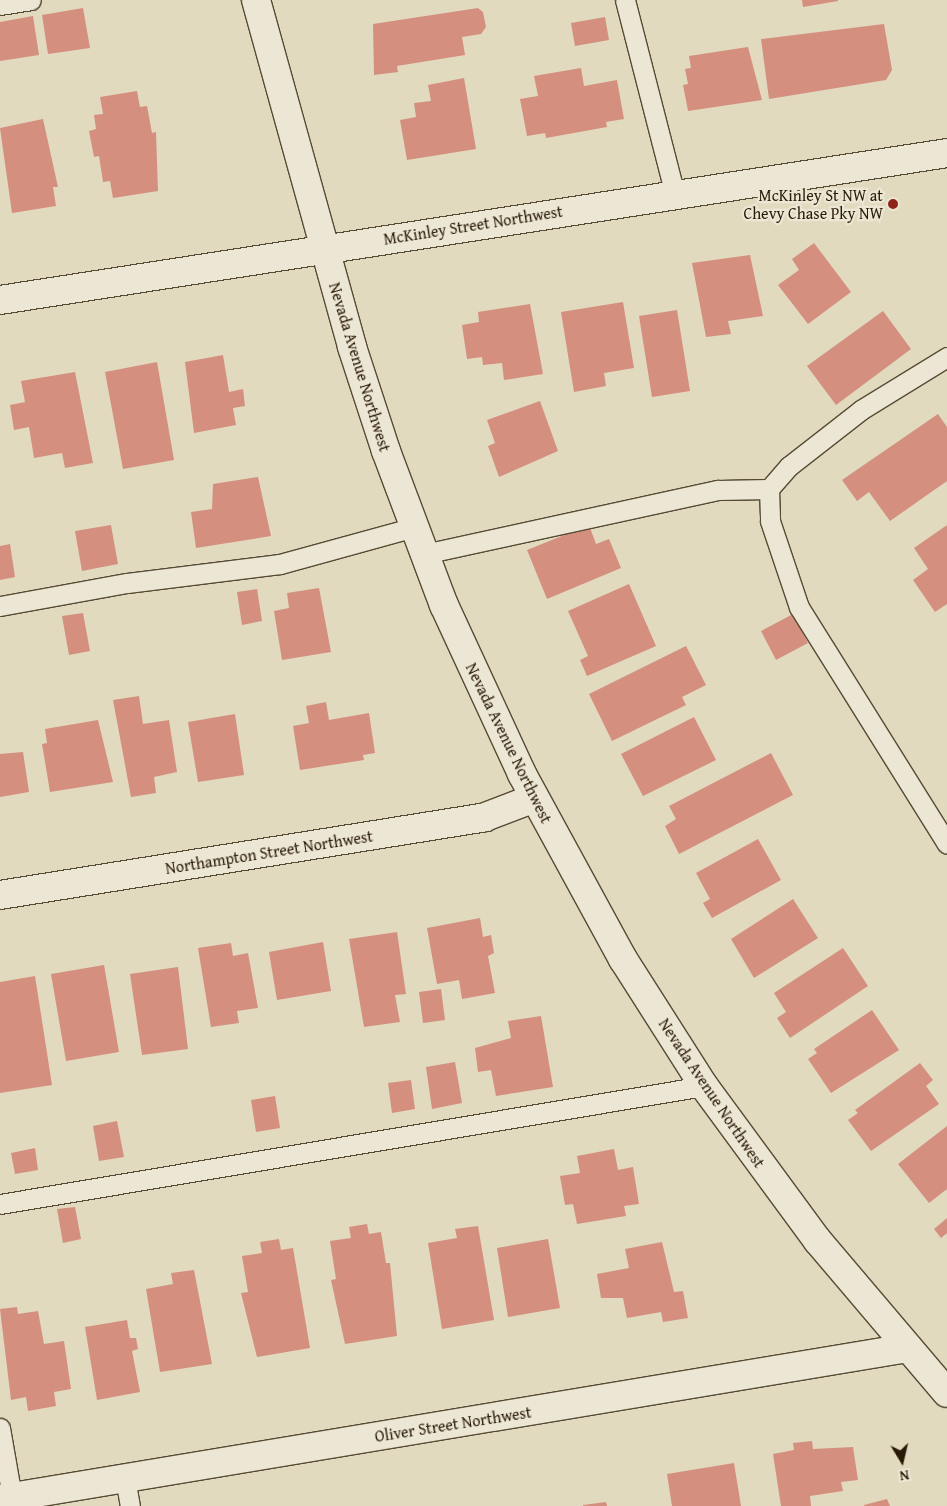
<!DOCTYPE html>
<style>
body{margin:0}
#map{position:relative;width:947px;height:1506px;overflow:hidden;background:#e1dabf;font-family:"Gentium Book Plus",serif}
div>[style]{position:absolute}
[style*='--x']{left:calc(var(--x)*1px);top:calc(var(--y)*1px);width:calc(var(--w)*1px);rotate:calc(var(--a)*1deg)}
.building>*{inset:0;background:#d48f7f}
.roads{filter:drop-shadow(1px 0 #574a34) drop-shadow(-1px 0 #574a34) drop-shadow(0 1px #574a34) drop-shadow(0 -1px #574a34)}
.service>*{height:19px;margin:-9.5px;padding:0 9.5px;transform-origin:9.5px;border-radius:9.5px;background:#ece7d5}
.minor>*{height:28px;margin:-14px;padding:0 14px;transform-origin:14px;border-radius:14px;background:#ece7d5}
.tertiary>*{height:28px;margin:-14px;padding:0 14px;transform-origin:14px;border-radius:14px;background:#ece7d5}
.dots>*{width:14px;height:14px;translate:-50% -50%;box-sizing:border-box;border:2px solid #ece7d5;border-radius:50%}
span{translate:-50% -50%;white-space:nowrap;text-align:center;line-height:1.15;-webkit-text-stroke:4.5px #ece7d5;paint-order:stroke}
.poi-label{font-size:16px;color:#291a05}
.right{translate:-100% -50%;text-align:right}
.street-label{font-size:16px;color:#291a05}
.north{position:absolute;left:877px;top:1436px;width:50px;height:50px;-webkit-text-stroke:4px #ece7d5;paint-order:stroke;rotate:171deg;font-size:14px;font-weight:700;line-height:20px;text-align:center;color:#291a05}
.north::after{content:'';display:block;margin:auto;width:18px;height:22px;background:#291a05;clip-path:polygon(50% 0,100% 100%,50% 72%,0 100%)}
</style>
<div id="map">
<div class="building">
<div style="clip-path:polygon(802px 0,838px 0,838px 1px,803px 7px)"></div>
<div style="clip-path:polygon(83px 8px,90px 48px,48px 54px,42px 15px)"></div>
<div style="clip-path:polygon(478px 8px,483px 12px,486px 27px,481px 34px,462px 37px,465px 55px,397px 66px,398px 72px,374px 75px,373px 24px)"></div>
<div style="clip-path:polygon(33px 16px,39px 55px,0 61px,0 22px)"></div>
<div style="clip-path:polygon(605px 17px,609px 40px,575px 46px,571px 23px)"></div>
<div style="clip-path:polygon(884px 24px,892px 70px,886px 80px,769px 99px,761px 39px)"></div>
<div style="clip-path:polygon(748px 47px,762px 100px,688px 111px,683px 85px,688px 84px,685px 69px,691px 68px,689px 56px)"></div>
<div style="clip-path:polygon(581px 68px,584px 86px,617px 80px,624px 119px,606px 122px,607px 127px,546px 138px,545px 133px,527px 136px,520px 99px,538px 96px,534px 76px)"></div>
<div style="clip-path:polygon(464px 78px,476px 149px,407px 160px,400px 120px,416px 117px,414px 103px,431px 101px,428px 85px)"></div>
<div style="clip-path:polygon(137px 91px,140px 107px,147px 106px,152px 133px,156px 132px,158px 191px,113px 198px,110px 181px,103px 182px,99px 156px,94px 157px,89px 131px,96px 129px,94px 115px,103px 114px,100px 97px)"></div>
<div style="clip-path:polygon(43px 119px,58px 187px,53px 187px,56px 206px,12px 213px,0 128px)"></div>
<div style="clip-path:polygon(814px 243px,851px 292px,808px 324px,778px 285px,799px 270px,792px 259px)"></div>
<div style="clip-path:polygon(750px 255px,763px 316px,728px 321px,731px 334px,706px 337px,692px 263px)"></div>
<div style="clip-path:polygon(623px 302px,634px 368px,604px 373px,606px 386px,574px 392px,561px 312px)"></div>
<div style="clip-path:polygon(530px 304px,543px 374px,504px 380px,502px 363px,483px 365px,482px 357px,467px 359px,462px 325px,479px 322px,478px 312px)"></div>
<div style="clip-path:polygon(677px 310px,690px 391px,652px 397px,639px 316px)"></div>
<div style="clip-path:polygon(883px 311px,911px 349px,836px 405px,807px 366px)"></div>
<div style="clip-path:polygon(223px 355px,229px 392px,243px 389px,245px 406px,233px 408px,236px 425px,194px 433px,185px 362px)"></div>
<div style="clip-path:polygon(157px 362px,174px 460px,123px 469px,105px 372px)"></div>
<div style="clip-path:polygon(75px 372px,93px 463px,65px 468px,62px 453px,34px 458px,29px 427px,14px 430px,10px 405px,25px 402px,21px 381px)"></div>
<div style="clip-path:polygon(540px 401px,558px 451px,499px 477px,488px 446px,495px 443px,487px 420px)"></div>
<div style="clip-path:polygon(938px 414px,947px 427px,947px 481px,890px 521px,869px 492px,857px 501px,842px 480px)"></div>
<div style="clip-path:polygon(258px 477px,271px 536px,196px 548px,191px 512px,212px 509px,213px 484px)"></div>
<div style="clip-path:polygon(111px 525px,118px 564px,82px 571px,75px 531px)"></div>
<div style="clip-path:polygon(589px 525px,596px 544px,609px 539px,621px 568px,547px 599px,527px 550px)"></div>
<div style="clip-path:polygon(947px 525px,947px 604px,935px 612px,913px 580px,928px 569px,914px 548px)"></div>
<div style="clip-path:polygon(10px 544px,15px 577px,0 580px,0 546px)"></div>
<div style="clip-path:polygon(629px 584px,656px 646px,587px 676px,580px 660px,588px 656px,568px 611px)"></div>
<div style="clip-path:polygon(319px 588px,331px 652px,282px 660px,274px 611px,289px 608px,287px 593px)"></div>
<div style="clip-path:polygon(257px 589px,262px 621px,242px 625px,237px 592px)"></div>
<div style="clip-path:polygon(83px 613px,90px 651px,69px 655px,62px 616px)"></div>
<div style="clip-path:polygon(793px 614px,808px 643px,776px 660px,761px 631px)"></div>
<div style="clip-path:polygon(686px 646px,706px 685px,682px 697px,686px 705px,612px 741px,589px 694px)"></div>
<div style="clip-path:polygon(139px 696px,143px 724px,169px 720px,177px 772px,154px 777px,156px 793px,131px 797px,113px 700px)"></div>
<div style="clip-path:polygon(326px 702px,329px 720px,369px 713px,375px 753px,363px 755px,364px 760px,300px 770px,293px 726px,309px 723px,306px 706px)"></div>
<div style="clip-path:polygon(235px 714px,244px 775px,198px 782px,188px 722px)"></div>
<div style="clip-path:polygon(694px 717px,716px 760px,643px 796px,621px 754px)"></div>
<div style="clip-path:polygon(98px 720px,113px 782px,50px 792px,42px 744px,47px 743px,45px 729px)"></div>
<div style="clip-path:polygon(23px 752px,29px 792px,0 797px,0 754px)"></div>
<div style="clip-path:polygon(771px 753px,793px 795px,679px 854px,665px 826px,676px 819px,669px 806px)"></div>
<div style="clip-path:polygon(758px 839px,781px 880px,712px 918px,703px 903px,710px 899px,696px 873px)"></div>
<div style="clip-path:polygon(793px 899px,818px 938px,754px 978px,731px 939px)"></div>
<div style="clip-path:polygon(480px 918px,483px 937px,491px 935px,494px 953px,488px 956px,495px 993px,462px 999px,459px 980px,437px 984px,427px 928px)"></div>
<div style="clip-path:polygon(397px 932px,406px 994px,395px 995px,400px 1022px,364px 1027px,349px 939px)"></div>
<div style="clip-path:polygon(323px 942px,331px 991px,277px 1000px,269px 952px)"></div>
<div style="clip-path:polygon(231px 943px,233px 956px,248px 953px,258px 1008px,237px 1011px,239px 1023px,211px 1027px,198px 948px)"></div>
<div style="clip-path:polygon(843px 948px,868px 986px,790px 1038px,777px 1018px,786px 1012px,774px 993px)"></div>
<div style="clip-path:polygon(104px 965px,119px 1052px,66px 1061px,51px 974px)"></div>
<div style="clip-path:polygon(178px 967px,188px 1049px,142px 1055px,130px 974px)"></div>
<div style="clip-path:polygon(35px 976px,52px 1085px,0 1093px,0 982px)"></div>
<div style="clip-path:polygon(441px 989px,445px 1020px,423px 1023px,419px 992px)"></div>
<div style="clip-path:polygon(872px 1010px,899px 1050px,831px 1093px,808px 1059px,817px 1053px,814px 1049px)"></div>
<div style="clip-path:polygon(541px 1016px,553px 1087px,496px 1096px,491px 1070px,478px 1072px,475px 1048px,511px 1038px,508px 1021px)"></div>
<div style="clip-path:polygon(455px 1062px,462px 1103px,432px 1109px,426px 1067px)"></div>
<div style="clip-path:polygon(920px 1063px,933px 1080px,926px 1086px,939px 1104px,871px 1151px,848px 1120px,858px 1113px,855px 1110px)"></div>
<div style="clip-path:polygon(411px 1080px,415px 1109px,392px 1113px,388px 1083px)"></div>
<div style="clip-path:polygon(275px 1096px,280px 1128px,256px 1132px,251px 1100px)"></div>
<div style="clip-path:polygon(117px 1121px,124px 1157px,99px 1161px,93px 1126px)"></div>
<div style="clip-path:polygon(947px 1126px,947px 1189px,929px 1203px,898px 1164px)"></div>
<div style="clip-path:polygon(35px 1148px,38px 1170px,15px 1174px,11px 1153px)"></div>
<div style="clip-path:polygon(614px 1149px,618px 1170px,633px 1167px,639px 1204px,624px 1206px,626px 1216px,577px 1224px,573px 1204px,565px 1205px,560px 1176px,580px 1173px,577px 1156px)"></div>
<div style="clip-path:polygon(75px 1207px,81px 1239px,63px 1243px,57px 1209px)"></div>
<div style="clip-path:polygon(947px 1218px,947px 1233px,941px 1238px,934px 1229px)"></div>
<div style="clip-path:polygon(367px 1224px,369px 1234px,381px 1232px,386px 1263px,390px 1263px,397px 1336px,345px 1344px,331px 1280px,336px 1279px,330px 1241px,351px 1238px,349px 1227px)"></div>
<div style="clip-path:polygon(478px 1226px,494px 1320px,442px 1329px,428px 1243px,457px 1238px,455px 1229px)"></div>
<div style="clip-path:polygon(279px 1239px,281px 1250px,293px 1248px,310px 1348px,257px 1357px,241px 1293px,248px 1292px,242px 1256px,262px 1253px,260px 1242px)"></div>
<div style="clip-path:polygon(548px 1239px,560px 1308px,508px 1317px,497px 1248px)"></div>
<div style="clip-path:polygon(662px 1242px,674px 1292px,683px 1291px,688px 1318px,663px 1322px,661px 1312px,627px 1318px,623px 1298px,601px 1298px,597px 1274px,629px 1268px,625px 1249px)"></div>
<div style="clip-path:polygon(194px 1270px,212px 1364px,160px 1372px,146px 1289px,173px 1284px,171px 1273px)"></div>
<div style="clip-path:polygon(17px 1307px,18px 1314px,38px 1311px,44px 1344px,64px 1341px,71px 1389px,54px 1392px,56px 1406px,28px 1411px,26px 1397px,11px 1400px,0 1309px)"></div>
<div style="clip-path:polygon(127px 1320px,130px 1338px,136px 1338px,138px 1349px,132px 1351px,140px 1392px,97px 1400px,85px 1327px)"></div>
<div style="clip-path:polygon(812px 1441px,813px 1449px,853px 1447px,858px 1480px,841px 1482px,843px 1491px,810px 1496px,811px 1506px,781px 1506px,773px 1454px,794px 1450px,793px 1443px)"></div>
<div style="clip-path:polygon(734px 1463px,741px 1506px,672px 1506px,667px 1474px)"></div>
<div style="clip-path:polygon(887px 1499px,890px 1506px,864px 1506px,864px 1505px)"></div>
<div style="clip-path:polygon(606px 1502px,607px 1506px,583px 1506px,583px 1505px)"></div>
</div>
<div class="roads">
<div class="service">
<div style="--x:625;--y:0;--w:201;--a:75.6"></div>
<div style="--x:0;--y:5;--w:31;--a:-9"></div>
<div style="--x:947;--y:357;--w:101;--a:148.4"></div>
<div style="--x:861;--y:410;--w:91;--a:142.1"></div>
<div style="--x:789;--y:466;--w:30;--a:131"></div>
<div style="--x:769;--y:489;--w:32;--a:88"></div>
<div style="--x:770;--y:521;--w:91;--a:71.4"></div>
<div style="--x:799;--y:607;--w:279;--a:58"></div>
<div style="--x:424;--y:554;--w:301;--a:-12.3"></div>
<div style="--x:718;--y:490;--w:51;--a:-1.1"></div>
<div style="--x:0;--y:606;--w:129;--a:-10.3"></div>
<div style="--x:127;--y:583;--w:154;--a:-7.1"></div>
<div style="--x:280;--y:564;--w:139;--a:-15.4"></div>
<div style="--x:0;--y:1204;--w:714;--a:-9.52"></div>
<div style="--x:0;--y:1428;--w:70;--a:80.1"></div>
<div style="--x:125;--y:1478;--w:28;--a:80"></div>
</div>
<div class="minor">
<div style="--x:0;--y:300;--w:958;--a:-8.82"></div>
<div style="--x:0;--y:895;--w:491;--a:-9.1"></div>
<div style="--x:485;--y:817;--w:53;--a:-20.8"></div>
<div style="--x:0;--y:1499;--w:919;--a:-9.45"></div>
</div>
<div class="tertiary">
<div style="--x:256;--y:0;--w:360;--a:74.5"></div>
<div style="--x:352;--y:347;--w:109;--a:71.9"></div>
<div style="--x:386;--y:451;--w:165;--a:69.4"></div>
<div style="--x:444;--y:605;--w:186;--a:65.2"></div>
<div style="--x:522;--y:774;--w:211;--a:61.4"></div>
<div style="--x:623;--y:959;--w:151;--a:57.5"></div>
<div style="--x:704;--y:1086;--w:192;--a:53.7"></div>
<div style="--x:818;--y:1241;--w:199;--a:49.7"></div>
</div>
</div>
<div class="dots">
<div style="left:893px;top:204px;background:#8f2418"></div>
</div>
<div class="poi-label">
<span class="right" style="left:883px;top:204px">McKinley St NW at<br>Chevy Chase Pky NW</span>
</div>
<div class="street-label">
<span style="left:473px;top:225px;rotate:-9deg">McKinley Street Northwest</span>
<span style="left:360px;top:367px;rotate:73deg">Nevada Avenue Northwest</span>
<span style="left:509px;top:743px;rotate:64deg">Nevada Avenue Northwest</span>
<span style="left:269px;top:852px;rotate:-9deg">Northampton Street Northwest</span>
<span style="left:712px;top:1093px;rotate:56deg">Nevada Avenue Northwest</span>
<span style="left:453px;top:1424px;rotate:-9deg">Oliver Street Northwest</span>
</div>
<div class="north">N</div>
</div>
